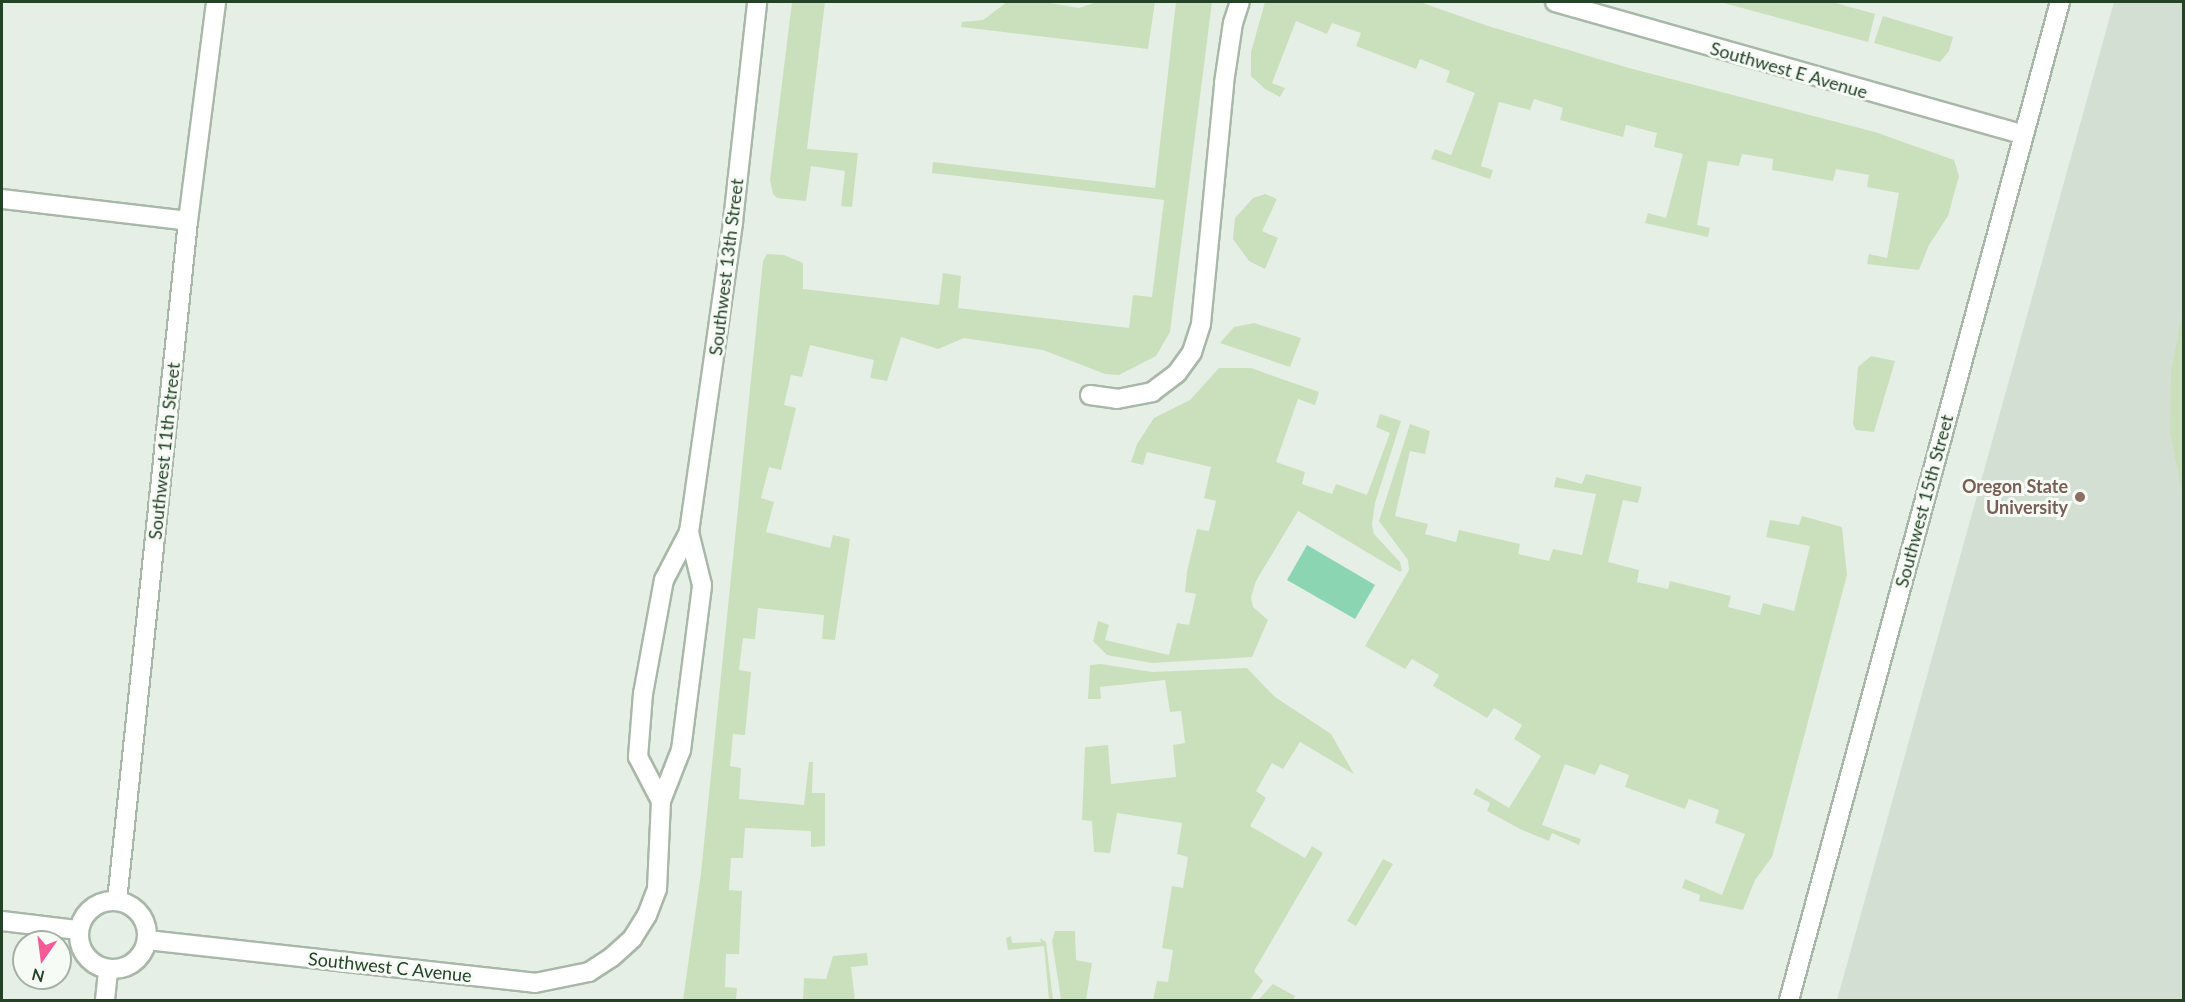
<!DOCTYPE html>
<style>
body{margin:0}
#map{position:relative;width:2185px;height:1002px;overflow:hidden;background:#e6efe5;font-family:Lato,sans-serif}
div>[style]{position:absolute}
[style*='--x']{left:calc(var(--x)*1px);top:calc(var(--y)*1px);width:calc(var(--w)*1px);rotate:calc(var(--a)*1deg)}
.built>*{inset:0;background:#d4dfd3}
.green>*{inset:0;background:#cae0bd}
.water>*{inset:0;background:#8bd5b2}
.roads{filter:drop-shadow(2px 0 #a8b8a8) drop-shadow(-2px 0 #a8b8a8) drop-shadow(0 2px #a8b8a8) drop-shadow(0 -2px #a8b8a8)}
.lane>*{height:18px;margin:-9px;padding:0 9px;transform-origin:9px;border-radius:9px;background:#fff}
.street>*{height:18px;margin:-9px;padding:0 9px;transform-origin:9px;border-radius:9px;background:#fff}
.street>.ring{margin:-9px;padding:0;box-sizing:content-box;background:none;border:18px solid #fff;border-radius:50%}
.secondary>*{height:18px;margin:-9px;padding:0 9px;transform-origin:9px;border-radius:9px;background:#fff}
.dots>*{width:16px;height:16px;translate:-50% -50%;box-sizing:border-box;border:3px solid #f7fbf6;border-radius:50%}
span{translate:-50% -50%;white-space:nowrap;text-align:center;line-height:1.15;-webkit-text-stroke:6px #f7fbf6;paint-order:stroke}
.street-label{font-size:18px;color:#234226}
.education-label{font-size:18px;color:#785e54;font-weight:700}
.right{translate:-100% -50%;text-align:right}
.frame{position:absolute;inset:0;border:3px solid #234226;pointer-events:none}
.north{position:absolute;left:12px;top:930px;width:60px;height:60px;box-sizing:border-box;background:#f7fbf6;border:2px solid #a2b1a3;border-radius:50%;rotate:194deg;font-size:16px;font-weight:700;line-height:24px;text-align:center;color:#234226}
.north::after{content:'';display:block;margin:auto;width:21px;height:27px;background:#f75a96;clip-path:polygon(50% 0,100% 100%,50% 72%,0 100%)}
</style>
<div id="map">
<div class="built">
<div style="clip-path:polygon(2114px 2px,2183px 2px,2183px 1000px,1837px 1000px)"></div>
</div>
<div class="green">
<div style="clip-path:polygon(792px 2px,825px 2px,807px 149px,858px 153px,852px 207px,841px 206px,845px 171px,811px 166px,806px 201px,777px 198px,773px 194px,770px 180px)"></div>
<div style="clip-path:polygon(1007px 2px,1044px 2px,1079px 8px,1097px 2px,1155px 2px,1148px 49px,961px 27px,962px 22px,983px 20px)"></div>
<div style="clip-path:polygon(1176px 2px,1212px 2px,1170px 332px,1156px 356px,1119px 375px,1105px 374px,1043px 350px,964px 338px,938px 349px,901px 337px,887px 381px,870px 378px,874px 360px,810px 345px,802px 377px,791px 375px,784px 405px,796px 408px,781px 470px,769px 467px,761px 498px,774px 502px,766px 532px,830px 548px,833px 535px,850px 539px,835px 640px,822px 639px,824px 615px,758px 608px,755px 639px,743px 638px,739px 670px,751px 672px,745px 735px,733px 734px,730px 766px,741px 768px,739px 799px,804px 805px,809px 762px,813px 762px,812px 793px,825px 793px,825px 846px,811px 847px,811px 831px,745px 828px,743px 858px,731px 858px,729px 890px,742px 891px,739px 954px,726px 954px,725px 987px,737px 988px,736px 1000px,683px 1000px,701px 873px,763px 261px,767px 254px,784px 255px,803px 263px,803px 289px,939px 305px,943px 273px,961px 276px,958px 308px,1129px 328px,1133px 295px,1152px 297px,1164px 200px,932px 173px,933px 162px,1155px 188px)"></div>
<div style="clip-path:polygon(1265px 2px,1420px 2px,1488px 26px,1629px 68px,1875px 132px,1954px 160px,1959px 176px,1948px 216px,1929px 245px,1919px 270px,1867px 264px,1869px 254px,1887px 258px,1899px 193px,1867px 187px,1869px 175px,1836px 169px,1833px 181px,1772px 170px,1773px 159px,1742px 154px,1739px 166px,1708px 161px,1697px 225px,1710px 228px,1708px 237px,1645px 223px,1648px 213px,1666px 218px,1683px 154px,1654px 147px,1657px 133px,1626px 125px,1623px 137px,1560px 120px,1563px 108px,1534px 99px,1530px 110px,1499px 102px,1481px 166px,1493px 170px,1490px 179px,1431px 159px,1435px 149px,1451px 155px,1475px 93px,1446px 82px,1450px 71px,1420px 59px,1416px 69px,1356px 46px,1361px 33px,1332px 23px,1327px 34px,1296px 21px,1272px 83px,1285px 88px,1280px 97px,1265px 89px,1251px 76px,1251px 52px)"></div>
<div style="clip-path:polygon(1720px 2px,1832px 2px,1875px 14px,1868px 42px)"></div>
<div style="clip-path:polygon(1883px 16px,1953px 37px,1949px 51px,1940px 62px,1874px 43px)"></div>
<div style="clip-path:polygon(1265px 194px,1277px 199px,1262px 231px,1278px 238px,1265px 269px,1249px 261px,1233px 239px,1235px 218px,1253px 198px)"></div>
<div style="clip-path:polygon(2183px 309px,2183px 497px,2170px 433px,2171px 372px)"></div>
<div style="clip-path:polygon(1254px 323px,1301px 338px,1290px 367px,1220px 343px,1234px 327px)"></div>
<div style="clip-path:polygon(1871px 356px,1895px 361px,1874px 432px,1856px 430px,1853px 424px,1858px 367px)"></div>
<div style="clip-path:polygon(1219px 368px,1251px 368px,1319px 392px,1315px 405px,1298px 399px,1276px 462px,1305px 472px,1302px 484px,1332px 494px,1336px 484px,1367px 495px,1390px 433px,1376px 427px,1380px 414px,1401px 421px,1375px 503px,1372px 525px,1374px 534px,1400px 562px,1402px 570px,1400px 572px,1298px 511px,1256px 581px,1251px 597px,1253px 607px,1268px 620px,1252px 657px,1152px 663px,1107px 655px,1093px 641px,1098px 621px,1109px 625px,1105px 640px,1169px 655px,1177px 623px,1189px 625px,1196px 594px,1185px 592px,1187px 572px,1197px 529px,1209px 531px,1216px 501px,1204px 498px,1211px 467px,1147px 452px,1143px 465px,1131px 462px,1137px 444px,1154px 418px,1190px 400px)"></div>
<div style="clip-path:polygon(1410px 424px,1430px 431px,1425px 454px,1410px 451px,1395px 516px,1428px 524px,1425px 534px,1456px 542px,1459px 530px,1520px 544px,1518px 554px,1549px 561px,1553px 549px,1582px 555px,1596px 494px,1554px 487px,1556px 477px,1582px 484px,1586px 474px,1642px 487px,1638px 503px,1623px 500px,1608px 562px,1639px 570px,1637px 582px,1668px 589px,1670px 581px,1731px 596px,1728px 607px,1760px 615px,1763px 603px,1794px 611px,1810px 546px,1766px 537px,1770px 520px,1799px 525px,1802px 516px,1842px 527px,1847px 575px,1772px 857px,1755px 880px,1743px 910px,1699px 901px,1700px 895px,1682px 888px,1685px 879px,1722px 895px,1745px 834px,1715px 823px,1719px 810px,1689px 799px,1685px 809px,1625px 787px,1629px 775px,1600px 764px,1595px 775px,1565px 764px,1542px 825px,1581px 839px,1579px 845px,1552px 833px,1549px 841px,1520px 829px,1487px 811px,1490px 803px,1473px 794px,1476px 788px,1509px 808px,1541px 756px,1514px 739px,1522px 725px,1494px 708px,1487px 718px,1433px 686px,1439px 675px,1412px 659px,1405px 669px,1365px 646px,1409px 570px,1408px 560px,1379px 521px)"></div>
<div style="clip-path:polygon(1101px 664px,1152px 672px,1247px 668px,1275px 697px,1331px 734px,1354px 774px,1300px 742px,1283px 769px,1272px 763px,1256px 791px,1266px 798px,1250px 826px,1305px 858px,1312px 846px,1323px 853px,1254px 971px,1263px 981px,1250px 1000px,1153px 1000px,1157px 981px,1168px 982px,1173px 950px,1162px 948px,1172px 886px,1183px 888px,1188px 857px,1177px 854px,1182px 823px,1117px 813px,1110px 853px,1094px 852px,1092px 821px,1082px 820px,1085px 747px,1108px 745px,1111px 784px,1176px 777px,1173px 745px,1185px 743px,1181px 711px,1170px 712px,1165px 680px,1100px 687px,1101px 699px,1088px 699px,1090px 665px)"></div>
<div style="clip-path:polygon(1383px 859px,1393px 864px,1356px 926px,1347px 921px)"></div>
<div style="clip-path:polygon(1055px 931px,1075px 931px,1076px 960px,1092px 963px,1086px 1000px,1061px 1000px,1052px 941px)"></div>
<div style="clip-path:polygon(1011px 936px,1012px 943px,1041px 942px,1040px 938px,1046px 942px,1053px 1000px,1049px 1000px,1044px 946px,1008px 950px,1006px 938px)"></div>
<div style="clip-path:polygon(867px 953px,868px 965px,851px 967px,855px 1000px,803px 1000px,804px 978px,826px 979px,833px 956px)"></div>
<div style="clip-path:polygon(1273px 984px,1295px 996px,1293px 1000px,1258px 1000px)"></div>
</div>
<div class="water">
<div style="clip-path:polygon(1307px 545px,1375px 585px,1355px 619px,1287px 580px)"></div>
</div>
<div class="roads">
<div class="lane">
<div style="--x:1090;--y:395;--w:27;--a:8"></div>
<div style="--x:1117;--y:399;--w:36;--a:-11"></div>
<div style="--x:1152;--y:392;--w:31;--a:-37"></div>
<div style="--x:1177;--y:373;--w:26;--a:-54"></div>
<div style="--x:1192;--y:352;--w:29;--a:-72"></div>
<div style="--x:1201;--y:324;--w:242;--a:-84.5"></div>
<div style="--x:1224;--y:83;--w:61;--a:-81.5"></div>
<div style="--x:1233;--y:23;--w:22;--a:-72"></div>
</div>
<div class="street">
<div style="--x:1555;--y:2;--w:487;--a:15.8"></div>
<div style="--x:2;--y:199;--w:187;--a:6.7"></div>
<div style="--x:661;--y:801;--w:50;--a:-117.6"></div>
<div style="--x:638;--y:757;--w:63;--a:-85.5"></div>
<div style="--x:643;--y:694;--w:116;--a:-79.6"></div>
<div style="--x:664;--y:580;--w:54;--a:-62.5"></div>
<div style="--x:689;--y:532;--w:314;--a:-81.9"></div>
<div style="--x:733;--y:221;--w:220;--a:-83.7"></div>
<div class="ring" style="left:79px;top:901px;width:50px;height:50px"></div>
<div style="--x:117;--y:901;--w:684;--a:-84.04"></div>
<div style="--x:188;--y:221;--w:221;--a:-82.7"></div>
<div style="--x:2;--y:921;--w:77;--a:6.8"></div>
<div style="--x:147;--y:940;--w:390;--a:6.3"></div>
<div style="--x:535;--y:983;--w:55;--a:-11.5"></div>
<div style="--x:589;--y:972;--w:27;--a:-33"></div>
<div style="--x:612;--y:957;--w:27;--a:-42"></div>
<div style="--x:632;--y:939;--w:28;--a:-58"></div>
<div style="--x:647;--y:915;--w:28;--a:-69"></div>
<div style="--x:657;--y:889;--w:88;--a:-87.4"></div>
<div style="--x:661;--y:801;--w:55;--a:-68.6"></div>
<div style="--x:681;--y:750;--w:166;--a:-82.7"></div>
<div style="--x:702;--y:585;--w:55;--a:-103.8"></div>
<div style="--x:105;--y:1000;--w:31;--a:-84"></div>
</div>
<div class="secondary">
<div style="--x:1789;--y:1000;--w:1034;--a:-74.81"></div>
</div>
</div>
<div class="dots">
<div style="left:2080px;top:497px;background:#8d6e63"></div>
</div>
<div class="street-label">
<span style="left:1789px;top:70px;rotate:16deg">Southwest E Avenue</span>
<span style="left:726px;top:267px;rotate:-83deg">Southwest 13th Street</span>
<span style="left:164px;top:451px;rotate:-84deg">Southwest 11th Street</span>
<span style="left:1924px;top:501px;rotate:-75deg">Southwest 15th Street</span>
<span style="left:390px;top:967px;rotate:6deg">Southwest C Avenue</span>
</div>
<div class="education-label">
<span class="right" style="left:2068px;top:497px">Oregon State<br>University</span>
</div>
<div class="frame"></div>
<div class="north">N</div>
</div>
